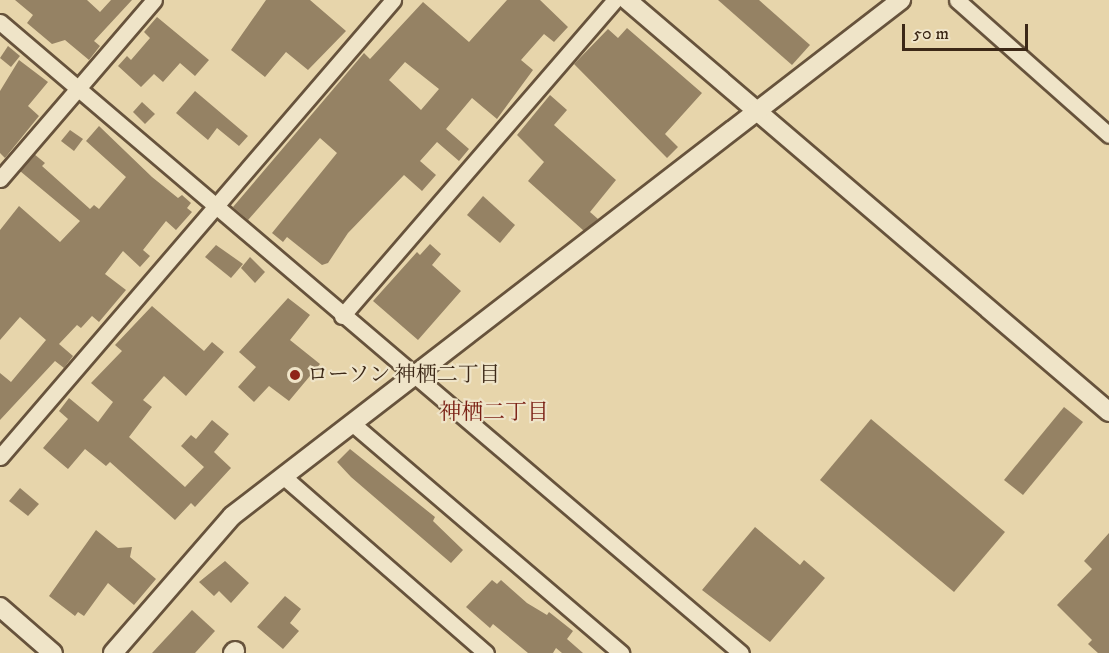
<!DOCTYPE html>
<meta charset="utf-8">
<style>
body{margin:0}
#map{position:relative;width:1109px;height:653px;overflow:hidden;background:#e7d5ab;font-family:"IM FELL DW Pica","Noto Serif JP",serif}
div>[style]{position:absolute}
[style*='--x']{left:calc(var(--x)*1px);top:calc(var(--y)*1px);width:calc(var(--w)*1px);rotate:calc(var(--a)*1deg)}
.building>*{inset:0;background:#958264}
.roads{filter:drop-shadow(2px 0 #67533c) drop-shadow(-2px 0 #67533c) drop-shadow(0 2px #67533c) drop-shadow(0 -2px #67533c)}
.minor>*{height:15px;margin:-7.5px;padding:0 7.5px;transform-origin:7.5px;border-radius:7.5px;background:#efe4c8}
.tertiary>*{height:18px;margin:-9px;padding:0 9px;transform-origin:9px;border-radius:9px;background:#efe4c8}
.dots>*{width:16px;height:16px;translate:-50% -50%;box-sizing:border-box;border:3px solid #efe4c8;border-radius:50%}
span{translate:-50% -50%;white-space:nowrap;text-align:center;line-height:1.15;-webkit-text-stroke:4.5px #efe4c8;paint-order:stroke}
.poi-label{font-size:21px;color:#3c2817}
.left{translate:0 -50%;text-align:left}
.neighbourhood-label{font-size:22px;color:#7a1f14}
.scale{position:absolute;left:902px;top:24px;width:126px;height:27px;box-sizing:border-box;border:3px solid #3c2817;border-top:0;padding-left:8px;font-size:18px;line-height:21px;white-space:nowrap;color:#3c2817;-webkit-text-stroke:4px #efe4c8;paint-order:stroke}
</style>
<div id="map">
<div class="building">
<div style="clip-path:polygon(15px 0,87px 0,100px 12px,111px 0,132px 0,94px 41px,100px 46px,89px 60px,65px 40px,52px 44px,27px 23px,33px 15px)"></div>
<div style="clip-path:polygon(266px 0,310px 0,346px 31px,308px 70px,286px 52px,265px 77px,231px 50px)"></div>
<div style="clip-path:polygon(evenodd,507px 0,540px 0,568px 27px,554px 42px,544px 34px,521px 60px,533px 70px,497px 119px,472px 98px,446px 129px,469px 149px,459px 161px,437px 142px,420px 161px,436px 175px,422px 191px,404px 175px,348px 233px,328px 263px,322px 265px,287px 237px,283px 242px,272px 233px,337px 153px,320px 138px,248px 220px,233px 207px,364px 53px,370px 59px,423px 2px,469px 42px,507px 0,405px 62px,439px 89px,421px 110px,389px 80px,405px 62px)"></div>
<div style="clip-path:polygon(718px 0,759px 0,810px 45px,792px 65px)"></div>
<div style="clip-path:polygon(157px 17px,209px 60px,195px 76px,180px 63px,163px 82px,154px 74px,141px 87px,118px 66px,127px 56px,131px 60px,150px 38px,144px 32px)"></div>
<div style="clip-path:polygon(627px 28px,702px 93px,665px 134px,678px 147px,667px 158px,574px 64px,608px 29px,618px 38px)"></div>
<div style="clip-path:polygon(8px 46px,20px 56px,11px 67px,0 58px)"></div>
<div style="clip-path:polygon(19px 60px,48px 82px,28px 106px,39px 116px,5px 158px,0 153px,0 91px)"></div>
<div style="clip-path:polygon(195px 91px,248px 136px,239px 146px,217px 128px,208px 140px,176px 113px)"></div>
<div style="clip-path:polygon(550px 95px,567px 110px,554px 125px,616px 180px,590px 212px,598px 219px,584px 231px,528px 181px,544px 162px,517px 135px)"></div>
<div style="clip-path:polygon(142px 102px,155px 114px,145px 124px,133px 112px)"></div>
<div style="clip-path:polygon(99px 126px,152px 177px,178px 198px,182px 195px,191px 203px,187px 208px,192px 212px,176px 230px,166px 221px,143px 250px,150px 256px,140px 267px,123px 251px,105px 274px,126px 290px,99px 322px,92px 316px,81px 328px,77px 325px,59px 344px,73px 356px,64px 368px,55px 361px,0 420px,0 373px,11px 382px,46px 340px,20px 317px,0 340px,0 230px,19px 206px,60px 242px,80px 221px,20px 171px,34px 154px,45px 163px,42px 166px,90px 209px,94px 205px,99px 209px,126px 177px,86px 141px)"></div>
<div style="clip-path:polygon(70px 130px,83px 139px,74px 151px,61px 141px)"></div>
<div style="clip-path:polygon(483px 196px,515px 225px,500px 243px,467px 215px)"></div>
<div style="clip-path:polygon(430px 244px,441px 254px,432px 265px,461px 291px,418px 340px,373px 301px,417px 252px,420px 255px)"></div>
<div style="clip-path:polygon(216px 245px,243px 264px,231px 278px,205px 257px)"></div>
<div style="clip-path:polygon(250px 257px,265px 272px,255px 283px,241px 268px)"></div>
<div style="clip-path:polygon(288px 298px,310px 315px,290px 340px,320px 364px,289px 401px,269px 386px,254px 402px,238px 387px,256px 367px,239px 352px)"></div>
<div style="clip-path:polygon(152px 306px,204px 351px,212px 342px,224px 352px,186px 396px,164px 376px,143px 400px,152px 407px,129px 437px,185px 487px,204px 467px,181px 446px,191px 435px,196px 439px,212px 420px,229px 434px,214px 452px,231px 468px,195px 507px,191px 503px,175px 520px,110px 462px,106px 466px,85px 449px,68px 469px,43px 448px,68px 419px,59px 411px,69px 398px,98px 422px,113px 402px,91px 383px,122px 351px,115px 345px)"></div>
<div style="clip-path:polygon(1064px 407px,1083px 422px,1023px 495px,1004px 480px)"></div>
<div style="clip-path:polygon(871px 419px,1005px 532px,954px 592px,820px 480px)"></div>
<div style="clip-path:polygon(350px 449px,435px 517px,433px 521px,463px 550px,451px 563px,351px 477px,337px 462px)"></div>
<div style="clip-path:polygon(20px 488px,39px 504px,28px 516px,9px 501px)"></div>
<div style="clip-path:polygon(755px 527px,800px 565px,804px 560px,825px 578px,770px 642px,702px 590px)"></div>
<div style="clip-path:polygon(96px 530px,118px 548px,132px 547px,130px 557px,156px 579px,134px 605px,108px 583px,84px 616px,78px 612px,75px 616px,49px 596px)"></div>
<div style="clip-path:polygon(1109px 533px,1109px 653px,1098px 653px,1088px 644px,1092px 640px,1057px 605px,1092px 569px,1084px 561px)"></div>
<div style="clip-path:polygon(225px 561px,249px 583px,231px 603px,219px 591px,214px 596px,199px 582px)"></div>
<div style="clip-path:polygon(492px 580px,497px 584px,501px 580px,527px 603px,547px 615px,549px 612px,573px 631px,567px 639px,583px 653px,562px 653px,556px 648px,553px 653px,528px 653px,493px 624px,490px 628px,466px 607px)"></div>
<div style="clip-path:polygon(285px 596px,301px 609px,290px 623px,299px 631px,283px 649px,257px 627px)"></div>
<div style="clip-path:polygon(192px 610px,215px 631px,195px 653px,152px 653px)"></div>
</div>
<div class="roads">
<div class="minor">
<div style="--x:957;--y:0;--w:203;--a:41.6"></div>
<div style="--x:0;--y:22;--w:973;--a:40.42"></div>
<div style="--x:0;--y:179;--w:236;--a:-49.3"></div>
<div style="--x:342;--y:316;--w:418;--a:-49.2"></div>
<div style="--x:353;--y:424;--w:353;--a:40.5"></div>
<div style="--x:0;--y:457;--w:603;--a:-49.31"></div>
<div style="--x:284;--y:477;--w:268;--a:41.1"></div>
</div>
<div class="tertiary">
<div style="--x:627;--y:0;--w:634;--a:40.52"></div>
<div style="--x:0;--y:607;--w:70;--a:41"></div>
<div style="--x:113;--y:653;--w:181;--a:-49"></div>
<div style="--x:232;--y:516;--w:845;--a:-37.64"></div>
<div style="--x:233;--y:653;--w:3;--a:-45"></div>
</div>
</div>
<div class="dots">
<div style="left:295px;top:375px;background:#8f2418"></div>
</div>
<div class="poi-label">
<span class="left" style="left:307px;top:375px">ローソン 神栖二丁目</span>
</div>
<div class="neighbourhood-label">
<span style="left:494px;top:413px">神栖二丁目</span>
</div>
<div class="scale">50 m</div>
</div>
